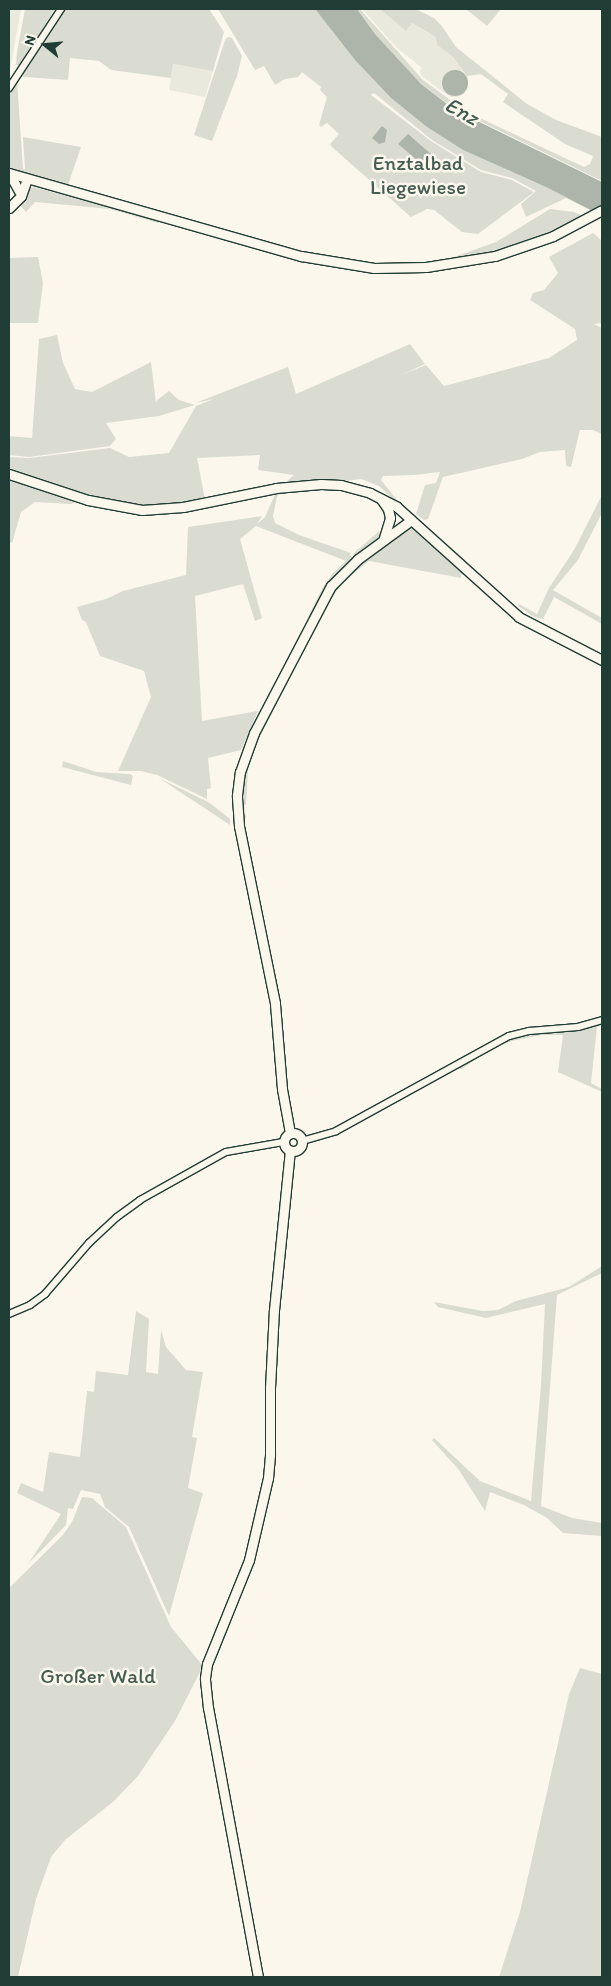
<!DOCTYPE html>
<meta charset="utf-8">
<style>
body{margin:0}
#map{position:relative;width:611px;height:1986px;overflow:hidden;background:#fbf7ec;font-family:Itim,sans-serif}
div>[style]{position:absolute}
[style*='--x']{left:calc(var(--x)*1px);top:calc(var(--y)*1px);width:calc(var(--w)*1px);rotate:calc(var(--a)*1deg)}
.built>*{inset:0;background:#eae9de}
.green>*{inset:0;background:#dbdcd1}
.water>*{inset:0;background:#adb4aa}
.round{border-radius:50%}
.roads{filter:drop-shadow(1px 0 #1f3d34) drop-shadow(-1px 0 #1f3d34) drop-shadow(0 1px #1f3d34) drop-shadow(0 -1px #1f3d34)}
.minor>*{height:6px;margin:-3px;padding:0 3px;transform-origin:3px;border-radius:3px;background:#fbf7ec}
.major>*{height:9px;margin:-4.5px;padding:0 4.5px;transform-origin:4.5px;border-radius:4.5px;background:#fbf7ec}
.major>.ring{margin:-4.5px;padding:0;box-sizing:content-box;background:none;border:9px solid #fbf7ec;border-radius:50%}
span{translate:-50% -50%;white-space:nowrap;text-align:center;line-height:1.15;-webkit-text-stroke:5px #fbf7ec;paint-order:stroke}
.park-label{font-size:21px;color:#455d53}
.water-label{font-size:22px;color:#425b52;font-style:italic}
.frame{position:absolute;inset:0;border:10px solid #1f3d34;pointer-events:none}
.north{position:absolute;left:20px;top:20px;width:50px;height:50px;-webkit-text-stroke:4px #fbf7ec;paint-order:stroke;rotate:287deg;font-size:14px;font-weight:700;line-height:20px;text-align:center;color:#1f3d34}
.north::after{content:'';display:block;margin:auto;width:18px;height:22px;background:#1f3d34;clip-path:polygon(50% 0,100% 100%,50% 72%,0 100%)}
</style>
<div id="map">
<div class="built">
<div style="clip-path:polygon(9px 9px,21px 9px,9px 76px)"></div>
<div style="clip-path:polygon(380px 9px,406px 31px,412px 23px,436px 38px,437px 45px,452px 56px,468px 78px,468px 88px,464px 94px,457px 97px,450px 97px,423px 77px,419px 71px,422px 68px,396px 47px,363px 10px)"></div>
<div style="clip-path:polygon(173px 64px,213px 71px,205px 97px,169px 90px)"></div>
</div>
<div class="green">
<div style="clip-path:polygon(25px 9px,55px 9px,20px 66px,16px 65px,17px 52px)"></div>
<div style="clip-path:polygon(64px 9px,209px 9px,224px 32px,213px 71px,173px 64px,171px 78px,111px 70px,99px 61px,70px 58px,68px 80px,24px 77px,21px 75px)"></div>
<div style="clip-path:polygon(218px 9px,315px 9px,355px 60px,391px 98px,427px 127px,463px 150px,548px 188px,602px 217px,566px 198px,526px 217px,521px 204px,536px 191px,512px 178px,481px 170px,432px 140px,374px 93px,371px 95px,431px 141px,481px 172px,512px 180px,534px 192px,478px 234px,462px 232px,434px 210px,427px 209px,411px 217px,332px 147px,330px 144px,339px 134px,327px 123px,321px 127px,319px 125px,327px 97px,320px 90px,321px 87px,302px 72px,298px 77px,285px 79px,275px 85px,264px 66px,255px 70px)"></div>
<div style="clip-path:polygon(357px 9px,360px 9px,423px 80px,453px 102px,480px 118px,584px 167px,590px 164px,593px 156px,565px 144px,503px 102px,508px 94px,481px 74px,467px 76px,452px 56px,437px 45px,436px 38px,432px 35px,412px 23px,406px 31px,380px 9px,416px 9px,434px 18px,441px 25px,456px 47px,527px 104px,556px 120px,602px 137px,602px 181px,455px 109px,421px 84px,375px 34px)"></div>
<div style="clip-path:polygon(466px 9px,501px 9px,487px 26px)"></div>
<div style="clip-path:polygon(228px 37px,232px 38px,242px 56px,237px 76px,212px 141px,194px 135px,225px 40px)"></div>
<div style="clip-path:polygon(17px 81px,23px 169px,25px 169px,23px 137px,81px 147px,68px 185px,9px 168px,9px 93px)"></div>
<div style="clip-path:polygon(33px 187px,78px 199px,79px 197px,114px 206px,160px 219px,161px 221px,158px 223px,110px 209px,35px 202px,26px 212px,20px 205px,29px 189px)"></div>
<div style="clip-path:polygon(550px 209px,574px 212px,583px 216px,559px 230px,480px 257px,451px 260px,451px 258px,496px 242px)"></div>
<div style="clip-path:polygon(593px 233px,602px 241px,602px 323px,594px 324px,602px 328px,602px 434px,593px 430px,580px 430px,571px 467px,566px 466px,565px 450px,540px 452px,522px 459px,443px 477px,428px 519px,424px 520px,416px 514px,425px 485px,436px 483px,440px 472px,415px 475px,383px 476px,381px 480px,397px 500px,395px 501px,379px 486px,361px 479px,337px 482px,286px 482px,294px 475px,258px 470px,260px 455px,197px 458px,205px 500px,185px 505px,128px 507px,93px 496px,71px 504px,35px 502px,21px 512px,12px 543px,9px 542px,9px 457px,29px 458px,110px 448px,129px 457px,169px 453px,196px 406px,214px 399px,195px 403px,288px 367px,296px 394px,410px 344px,425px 364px,401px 375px,426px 365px,444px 386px,549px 358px,577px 340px,575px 329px,530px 300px,533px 293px,544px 290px,558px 273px,549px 257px)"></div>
<div style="clip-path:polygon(38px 257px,43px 283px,38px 323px,9px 323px,9px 258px)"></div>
<div style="clip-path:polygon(57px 335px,63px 363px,75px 389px,92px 392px,151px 362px,156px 403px,157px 400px,169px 391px,179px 400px,195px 405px,159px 416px,106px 423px,116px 439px,110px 446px,29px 457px,9px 455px,9px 436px,32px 438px,39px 339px)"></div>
<div style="clip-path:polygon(330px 486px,355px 490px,378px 500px,386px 510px,387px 525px,377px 542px,358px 556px,356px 556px,353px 554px,378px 532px,381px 533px,385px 519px,380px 505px,356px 493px,327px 489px,288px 492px,281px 493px,277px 497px,273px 516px,275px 523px,299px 535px,351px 553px,350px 555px,355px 559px,336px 576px,310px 618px,308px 617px,323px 587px,333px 573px,346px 561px,256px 526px,240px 539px,262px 618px,255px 621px,243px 584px,195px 596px,202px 721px,258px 711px,241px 750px,208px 758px,211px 788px,207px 789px,207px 799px,157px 775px,141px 771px,118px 771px,151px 697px,144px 671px,100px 656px,86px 622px,82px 620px,77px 607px,106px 599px,123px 591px,186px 575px,188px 527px,262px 516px,257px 524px,265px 517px,277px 490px)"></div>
<div style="clip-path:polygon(602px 495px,602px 513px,578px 560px,553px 590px,602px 618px,602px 624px,554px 597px,543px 619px,534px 617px,518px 606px,519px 604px,537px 614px,549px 588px,574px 550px)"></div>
<div style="clip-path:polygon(408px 525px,413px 526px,465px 574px,464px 575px,461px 574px,461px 578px,369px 561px,343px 582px,328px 603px,258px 740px,248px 768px,246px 805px,244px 805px,246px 818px,242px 820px,240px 781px,249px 750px,340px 578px)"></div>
<div style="clip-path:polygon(63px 761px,96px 772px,130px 774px,133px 776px,131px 785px,62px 767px)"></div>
<div style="clip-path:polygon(159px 778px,210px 803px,230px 819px,230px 825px)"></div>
<div style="clip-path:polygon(602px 1022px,602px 1025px,597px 1027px,591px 1083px,602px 1089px,602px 1092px,558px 1072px,563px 1035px,541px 1035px,512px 1041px,490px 1049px,462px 1069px,455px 1068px,511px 1037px)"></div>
<div style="clip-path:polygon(602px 1266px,602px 1273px,557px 1295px,541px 1506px,572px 1518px,602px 1523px,602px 1536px,563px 1533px,547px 1518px,524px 1505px,490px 1492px,485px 1511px,459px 1470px,432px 1440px,434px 1438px,480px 1481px,531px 1501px,541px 1385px,545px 1304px,486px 1318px,438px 1307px,434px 1302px,483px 1311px,498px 1310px,516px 1301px,569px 1287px)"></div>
<div style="clip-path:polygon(136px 1311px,149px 1319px,146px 1372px,158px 1374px,161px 1330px,166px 1347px,186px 1370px,203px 1372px,192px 1437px,197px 1438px,188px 1488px,203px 1493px,169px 1616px,129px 1527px,105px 1507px,100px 1494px,81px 1490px,73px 1509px,68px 1508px,66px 1525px,28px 1564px,61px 1514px,17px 1493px,21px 1483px,43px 1492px,49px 1452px,80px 1457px,87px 1391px,94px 1392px,96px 1371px,128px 1375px)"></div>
<div style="clip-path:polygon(82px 1497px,92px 1498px,126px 1527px,171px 1627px,203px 1666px,175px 1721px,138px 1776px,114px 1801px,65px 1840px,51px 1857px,36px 1899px,18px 1977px,9px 1977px,9px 1588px,63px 1535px,72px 1522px)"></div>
<div style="clip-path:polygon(580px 1668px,602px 1674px,602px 1977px,499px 1977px,520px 1912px,569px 1694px)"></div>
</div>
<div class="water">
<div style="clip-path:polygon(315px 9px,357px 9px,375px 34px,421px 84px,455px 110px,602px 182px,602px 216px,548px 188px,463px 150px,427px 127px,391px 98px,355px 60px)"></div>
<div class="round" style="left:442px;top:70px;width:26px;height:26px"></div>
<div style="clip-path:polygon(382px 126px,387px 130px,385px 142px,379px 144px,372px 138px)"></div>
<div style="clip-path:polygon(408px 134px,432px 155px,423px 165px,398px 144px)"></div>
</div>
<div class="roads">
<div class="minor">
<div style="--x:9;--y:88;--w:95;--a:-56.6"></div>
<div style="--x:302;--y:1141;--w:35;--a:-16"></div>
<div style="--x:336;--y:1131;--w:197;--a:-28.8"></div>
<div style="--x:509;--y:1036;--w:21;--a:-14"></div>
<div style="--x:529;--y:1031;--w:49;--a:-4.7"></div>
<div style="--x:578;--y:1027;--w:25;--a:-16"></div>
<div style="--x:9;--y:1314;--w:23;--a:-23"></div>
<div style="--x:30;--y:1305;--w:19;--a:-36"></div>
<div style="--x:45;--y:1294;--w:67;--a:-49.2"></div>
<div style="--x:89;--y:1243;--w:38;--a:-43"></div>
<div style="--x:117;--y:1217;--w:29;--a:-36"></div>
<div style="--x:140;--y:1200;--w:98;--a:-29.2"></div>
<div style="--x:226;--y:1152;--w:58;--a:-10"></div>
</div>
<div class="major">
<div style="--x:9;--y:173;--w:304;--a:15.9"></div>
<div style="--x:301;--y:256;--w:74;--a:9.3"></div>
<div style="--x:374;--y:268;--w:52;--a:-1.1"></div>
<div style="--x:426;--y:267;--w:70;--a:-9.1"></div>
<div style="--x:495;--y:256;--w:61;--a:-19"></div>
<div style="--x:553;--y:236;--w:55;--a:-28"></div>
<div style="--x:9;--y:173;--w:21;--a:61"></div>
<div style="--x:9;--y:208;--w:17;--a:-45"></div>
<div style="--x:21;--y:196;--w:18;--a:-71"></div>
<div style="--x:9;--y:474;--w:83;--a:18.2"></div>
<div style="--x:88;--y:500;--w:55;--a:10.5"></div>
<div style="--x:142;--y:510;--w:41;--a:-4.2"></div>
<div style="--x:183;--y:507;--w:95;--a:-11.5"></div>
<div style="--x:276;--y:488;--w:45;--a:-5.1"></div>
<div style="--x:321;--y:484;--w:20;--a:3"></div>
<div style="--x:341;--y:485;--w:30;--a:15"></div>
<div style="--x:370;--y:493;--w:30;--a:27"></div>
<div style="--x:397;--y:507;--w:164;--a:42"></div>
<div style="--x:519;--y:617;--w:93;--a:27.4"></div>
<div style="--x:381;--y:499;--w:12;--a:55"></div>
<div style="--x:388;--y:509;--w:9;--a:77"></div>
<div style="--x:390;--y:518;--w:21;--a:107"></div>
<div class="ring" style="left:284px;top:1133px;width:9px;height:9px"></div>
<div style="--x:290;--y:1133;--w:45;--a:-100.3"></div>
<div style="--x:282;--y:1089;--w:86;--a:-94.7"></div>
<div style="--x:275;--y:1003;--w:181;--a:-101.5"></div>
<div style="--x:239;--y:826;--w:31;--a:-94"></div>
<div style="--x:237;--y:795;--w:23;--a:-83"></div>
<div style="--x:240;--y:772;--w:41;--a:-70.3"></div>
<div style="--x:254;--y:733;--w:166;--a:-62.4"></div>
<div style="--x:331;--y:586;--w:38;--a:-45"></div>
<div style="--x:358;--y:559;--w:66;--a:-36.3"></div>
<div style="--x:258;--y:1977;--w:274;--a:-100.5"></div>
<div style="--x:208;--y:1708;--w:30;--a:-96"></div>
<div style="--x:205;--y:1678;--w:14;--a:-82"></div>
<div style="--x:207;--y:1664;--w:112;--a:-68"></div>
<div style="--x:249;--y:1560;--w:84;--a:-77"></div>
<div style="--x:268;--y:1478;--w:24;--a:-85"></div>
<div style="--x:270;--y:1454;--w:66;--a:-90"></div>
<div style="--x:270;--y:1388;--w:78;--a:-87.1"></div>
<div style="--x:274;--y:1310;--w:160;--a:-84.3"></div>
</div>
</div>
<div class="park-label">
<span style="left:418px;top:175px">Enztalbad<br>Liegewiese</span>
<span style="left:98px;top:1676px">Großer Wald</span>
</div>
<div class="water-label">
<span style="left:462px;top:111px;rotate:29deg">Enz</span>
</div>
<div class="frame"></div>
<div class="north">N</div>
</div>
